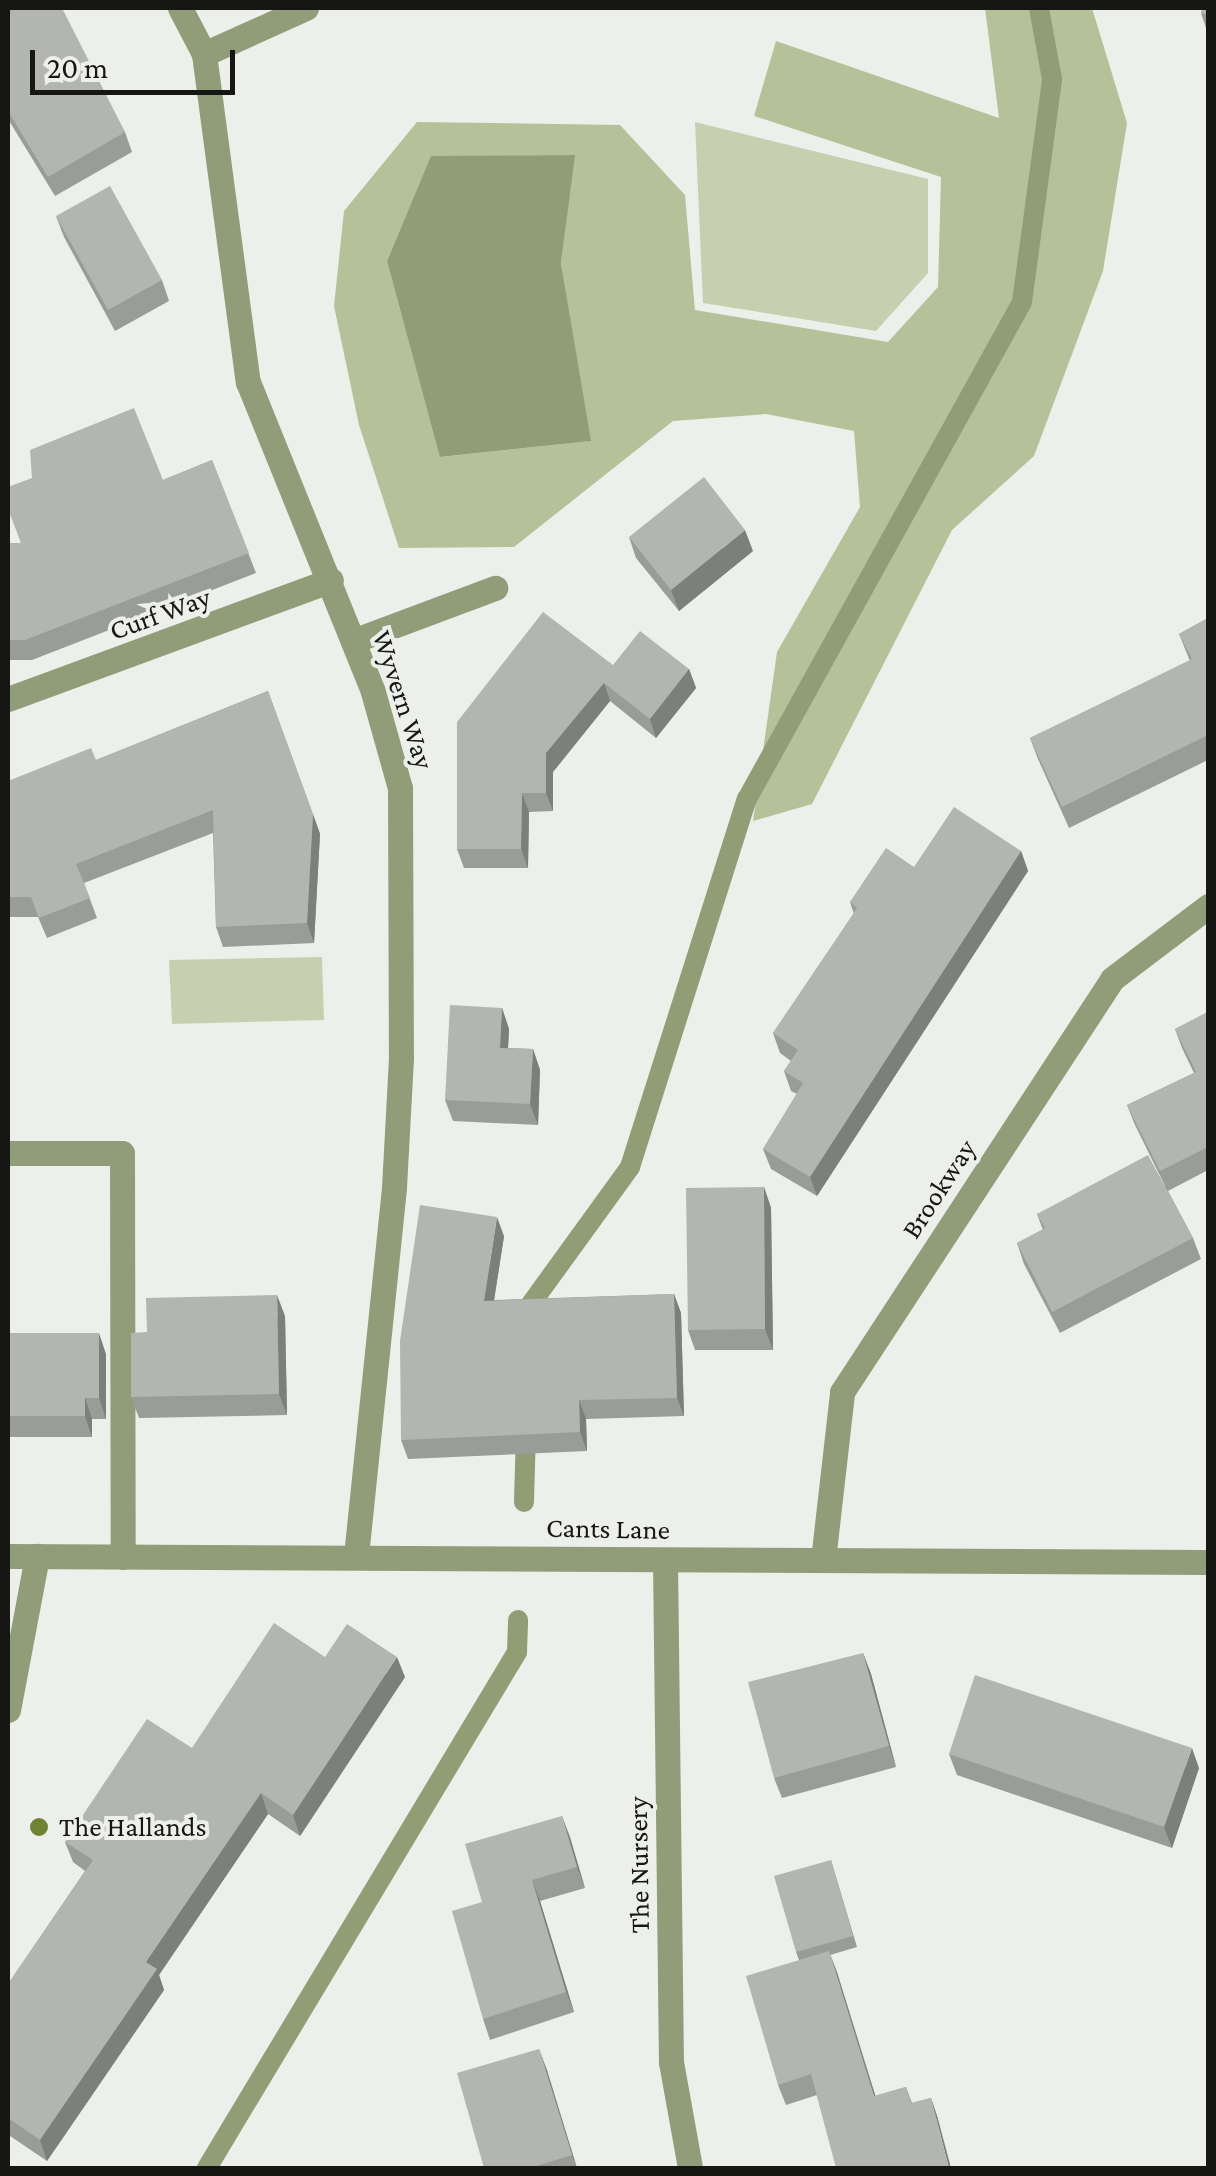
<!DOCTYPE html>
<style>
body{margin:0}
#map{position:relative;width:1216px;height:2176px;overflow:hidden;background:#edefea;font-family:"Crimson Pro",serif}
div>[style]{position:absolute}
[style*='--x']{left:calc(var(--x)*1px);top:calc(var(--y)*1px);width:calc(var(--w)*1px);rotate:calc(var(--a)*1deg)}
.green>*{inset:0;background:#c6d0b1}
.forest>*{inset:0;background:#b5c299}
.water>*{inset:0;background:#919d75}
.stream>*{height:20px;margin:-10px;padding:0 10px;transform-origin:10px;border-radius:10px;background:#919d75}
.service>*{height:25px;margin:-12.5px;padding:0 12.5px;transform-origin:12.5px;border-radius:12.5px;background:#919d78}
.minor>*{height:25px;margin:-12.5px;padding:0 12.5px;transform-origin:12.5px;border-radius:12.5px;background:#919d78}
.tertiary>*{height:25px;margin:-12.5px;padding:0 12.5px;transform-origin:12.5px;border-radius:12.5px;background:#919d78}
.wall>*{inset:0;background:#9a9c97}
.shaded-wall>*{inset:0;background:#7d7f7b}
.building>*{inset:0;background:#b3b5b0}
.dots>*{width:28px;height:28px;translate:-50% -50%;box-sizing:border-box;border:5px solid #edefea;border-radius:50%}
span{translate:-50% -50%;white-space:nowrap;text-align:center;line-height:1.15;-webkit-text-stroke:8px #edefea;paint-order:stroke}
.street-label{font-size:28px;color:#161715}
.poi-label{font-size:28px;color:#161715}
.left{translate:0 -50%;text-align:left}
.frame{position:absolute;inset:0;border:10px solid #161715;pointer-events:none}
.scale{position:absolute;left:30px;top:50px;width:205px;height:45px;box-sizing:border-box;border:5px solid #161715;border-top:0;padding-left:12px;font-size:30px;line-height:35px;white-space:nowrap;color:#161715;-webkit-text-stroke:8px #edefea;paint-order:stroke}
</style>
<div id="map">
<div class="green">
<div style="clip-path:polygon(695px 122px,928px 179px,928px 273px,876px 331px,703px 303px)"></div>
<div style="clip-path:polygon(322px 957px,324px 1020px,172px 1024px,169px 960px)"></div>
</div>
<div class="forest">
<div style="clip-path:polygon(evenodd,985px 8px,1092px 8px,1127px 123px,1103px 271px,1034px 456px,952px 530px,812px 804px,753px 821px,777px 652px,860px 507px,854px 431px,766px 414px,673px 421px,514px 547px,399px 548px,359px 425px,334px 306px,344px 211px,417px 122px,620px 125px,685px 195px,695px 310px,888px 342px,938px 287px,941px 177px,754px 116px,776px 41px,999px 118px,985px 8px,574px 155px,561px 263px,590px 441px,441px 457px,387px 261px,431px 157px,574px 155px)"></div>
</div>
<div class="water">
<div style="clip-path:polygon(575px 155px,561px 263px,591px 441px,440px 457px,387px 261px,431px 156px)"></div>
</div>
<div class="stream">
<div style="--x:528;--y:1320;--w:12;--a:-90"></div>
<div style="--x:528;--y:1308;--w:174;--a:-54.1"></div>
<div style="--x:630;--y:1167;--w:386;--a:-72.4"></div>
<div style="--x:747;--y:799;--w:568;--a:-61.04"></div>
<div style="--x:1022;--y:302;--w:225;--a:-82.3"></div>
<div style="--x:1052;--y:79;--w:72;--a:-100.4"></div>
<div style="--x:524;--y:1502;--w:73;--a:-88.4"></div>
<div style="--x:207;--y:2168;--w:602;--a:-59"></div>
<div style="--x:517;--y:1652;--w:32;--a:-88"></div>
</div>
<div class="service">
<div style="--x:353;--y:641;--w:152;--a:-20.5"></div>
<div style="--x:8;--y:1153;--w:114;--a:0"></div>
<div style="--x:122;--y:1153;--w:404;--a:89.9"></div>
</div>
<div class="minor">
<div style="--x:180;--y:8;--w:52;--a:62.4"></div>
<div style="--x:204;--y:54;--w:331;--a:82.4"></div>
<div style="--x:248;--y:382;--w:334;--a:68"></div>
<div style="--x:373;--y:692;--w:100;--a:74.3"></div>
<div style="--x:400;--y:788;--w:270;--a:89.8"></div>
<div style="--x:401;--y:1058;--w:130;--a:93.1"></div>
<div style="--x:394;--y:1188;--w:371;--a:95.9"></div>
<div style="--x:204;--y:54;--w:112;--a:-24.3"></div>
<div style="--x:8;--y:699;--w:344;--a:-20.2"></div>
<div style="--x:665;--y:1560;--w:502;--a:89.32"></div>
<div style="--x:671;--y:2062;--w:108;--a:79.8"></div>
<div style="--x:823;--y:1560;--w:169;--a:-83.5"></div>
<div style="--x:842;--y:1392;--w:493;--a:-56.8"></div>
<div style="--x:1112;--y:979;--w:121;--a:-37.2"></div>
<div style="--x:8;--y:1710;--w:157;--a:-79.3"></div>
</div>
<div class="tertiary">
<div style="--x:8;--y:1556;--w:1200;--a:0.29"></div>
</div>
<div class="wall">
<div style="clip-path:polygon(8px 8px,125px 132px,132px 152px,55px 196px,8px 119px)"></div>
<div style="clip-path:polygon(1208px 8px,1208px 34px,1201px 13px)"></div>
<div style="clip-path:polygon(56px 216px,162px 280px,169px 301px,115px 331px,64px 237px)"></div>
<div style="clip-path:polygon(212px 460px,256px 573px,32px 660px,8px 660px,8px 543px,20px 543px,163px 480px)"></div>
<div style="clip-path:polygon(629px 537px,753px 551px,679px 611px,636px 558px)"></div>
<div style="clip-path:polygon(1208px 618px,1208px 760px,1069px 828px,1038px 759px,1030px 738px,1190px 661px,1179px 634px)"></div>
<div style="clip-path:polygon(613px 665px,689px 669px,696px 688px,656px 738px,610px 701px,553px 772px,553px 811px,529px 812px,528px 868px,464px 868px,457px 849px)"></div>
<div style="clip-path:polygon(268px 691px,320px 834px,314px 943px,223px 947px,216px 927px,213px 833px,84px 883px,97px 918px,47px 938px,38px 917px,8px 917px,8px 781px,96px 760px)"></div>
<div style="clip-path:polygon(1021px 851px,1028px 871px,817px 1196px,771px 1169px,763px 1149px,797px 1094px,791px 1091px,784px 1071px,791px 1061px,780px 1053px,773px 1033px,854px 914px,850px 902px,914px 867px)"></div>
<div style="clip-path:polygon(502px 1008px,509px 1029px,508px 1048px,533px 1049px,540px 1070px,538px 1125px,453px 1121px,445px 1100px)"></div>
<div style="clip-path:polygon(1208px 1012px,1208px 1170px,1168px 1191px,1193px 1238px,1201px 1259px,1060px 1333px,1024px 1264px,1017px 1243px,1043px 1230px,1037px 1214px,1165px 1186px,1135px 1125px,1127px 1105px,1194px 1073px,1182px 1048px,1175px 1029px)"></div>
<div style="clip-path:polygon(764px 1187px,771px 1208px,773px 1350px,695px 1350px,688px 1330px)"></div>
<div style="clip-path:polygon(504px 1236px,494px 1300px,674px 1294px,681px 1313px,684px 1416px,586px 1419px,587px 1451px,408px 1459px,401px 1440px)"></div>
<div style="clip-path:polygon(285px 1316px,287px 1415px,139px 1418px,131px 1397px,147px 1332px)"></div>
<div style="clip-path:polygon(8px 1333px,106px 1354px,106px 1419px,92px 1419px,92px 1437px,8px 1437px)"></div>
<div style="clip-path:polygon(863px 1653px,871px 1674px,896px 1767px,782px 1798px,774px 1778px)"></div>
<div style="clip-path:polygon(325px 1657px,405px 1677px,300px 1836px,268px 1814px,159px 1975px,164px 1990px,47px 2161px,10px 2136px,8px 2139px,8px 1984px,85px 1871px,73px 1862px,65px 1842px,192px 1748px)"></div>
<div style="clip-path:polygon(949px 1754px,1199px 1768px,1172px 1848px,957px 1775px)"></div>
<div style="clip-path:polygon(562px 1816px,585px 1888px,540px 1901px,574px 2012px,490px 2040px,483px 2019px,482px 1902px)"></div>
<div style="clip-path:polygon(831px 1860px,857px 1947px,830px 1955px,875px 2096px,906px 2087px,912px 2103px,931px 2098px,938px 2119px,817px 2095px,786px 2105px,778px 2085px,799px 1960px,796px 1952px)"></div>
<div style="clip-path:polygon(539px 2049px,577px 2168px,484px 2168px)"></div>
</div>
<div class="shaded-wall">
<div style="clip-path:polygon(745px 530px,753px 551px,679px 611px,671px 590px)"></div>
<div style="clip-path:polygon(689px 669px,696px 688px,656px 738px,650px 719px)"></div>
<div style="clip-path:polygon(604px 683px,610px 701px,553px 772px,553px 811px,546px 793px,546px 753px)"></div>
<div style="clip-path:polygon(522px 793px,529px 812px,528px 868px,521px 849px)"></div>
<div style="clip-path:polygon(313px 814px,320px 834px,314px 943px,307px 923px)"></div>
<div style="clip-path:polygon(1021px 851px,1028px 871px,817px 1196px,810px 1177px)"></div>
<div style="clip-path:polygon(502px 1008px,509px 1029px,507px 1068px,500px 1048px)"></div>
<div style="clip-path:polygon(533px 1049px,540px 1070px,538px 1125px,530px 1104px)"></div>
<div style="clip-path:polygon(764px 1187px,771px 1208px,773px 1350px,765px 1329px)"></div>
<div style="clip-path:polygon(497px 1217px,504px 1236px,491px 1320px,484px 1301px)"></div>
<div style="clip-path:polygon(674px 1294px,681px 1313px,684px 1416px,677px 1398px)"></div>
<div style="clip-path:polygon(277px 1295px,285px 1316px,287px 1415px,279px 1394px)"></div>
<div style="clip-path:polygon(99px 1333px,106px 1354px,106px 1419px,99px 1398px)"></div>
<div style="clip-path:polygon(85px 1398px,92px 1419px,92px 1437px,85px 1416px)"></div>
<div style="clip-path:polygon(579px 1400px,586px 1419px,587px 1451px,580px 1432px)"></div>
<div style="clip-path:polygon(863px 1653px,871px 1674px,896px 1767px,889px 1746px)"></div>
<div style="clip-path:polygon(397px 1657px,405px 1677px,300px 1836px,293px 1815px)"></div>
<div style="clip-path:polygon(1192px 1748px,1199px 1768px,1172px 1848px,1164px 1827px)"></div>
<div style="clip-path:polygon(261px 1793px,268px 1814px,159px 1975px,164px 1990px,47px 2161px,40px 2140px,146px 1962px)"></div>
<div style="clip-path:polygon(562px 1816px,570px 1837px,585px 1888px,577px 1867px)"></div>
<div style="clip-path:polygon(532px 1880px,540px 1901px,574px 2012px,566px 1992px)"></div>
<div style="clip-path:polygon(829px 1951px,837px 1972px,882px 2117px,874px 2096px)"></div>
<div style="clip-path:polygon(539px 2049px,547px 2070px,577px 2168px,572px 2155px)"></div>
<div style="clip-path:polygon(931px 2098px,938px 2119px,951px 2168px,949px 2168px)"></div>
</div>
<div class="building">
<div style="clip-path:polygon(8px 8px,62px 8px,125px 132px,48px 177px,8px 111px)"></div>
<div style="clip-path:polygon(1202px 8px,1208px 8px,1208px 15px,1201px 13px)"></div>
<div style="clip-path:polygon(110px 186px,162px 280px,108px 310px,56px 216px)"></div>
<div style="clip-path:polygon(134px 408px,163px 480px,212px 460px,249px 553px,25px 640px,8px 640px,8px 543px,21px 543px,8px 509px,8px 487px,32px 478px,30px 450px)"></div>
<div style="clip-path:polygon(704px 477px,745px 530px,671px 590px,629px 537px)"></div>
<div style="clip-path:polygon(543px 612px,613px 665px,640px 631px,689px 669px,650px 719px,604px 683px,546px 753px,546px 793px,522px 793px,521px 849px,457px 849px,457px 722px)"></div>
<div style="clip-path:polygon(1208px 618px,1208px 735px,1062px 807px,1030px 738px,1192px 659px,1179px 634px)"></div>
<div style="clip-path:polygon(268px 691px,313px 814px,307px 923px,216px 927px,213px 810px,76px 864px,90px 898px,39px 918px,31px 897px,8px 897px,8px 781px,91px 748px,96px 760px)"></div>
<div style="clip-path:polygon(954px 807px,1021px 851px,810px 1177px,763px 1149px,803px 1083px,784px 1071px,798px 1050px,773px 1033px,857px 908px,850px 902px,886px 848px,914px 867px)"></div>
<div style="clip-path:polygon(450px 1005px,502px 1008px,500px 1048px,533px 1049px,530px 1104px,445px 1100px)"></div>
<div style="clip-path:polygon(1208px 1012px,1208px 1147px,1160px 1171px,1127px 1105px,1196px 1072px,1175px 1029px)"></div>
<div style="clip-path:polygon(1148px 1155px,1193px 1238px,1052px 1312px,1017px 1243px,1045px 1228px,1037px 1214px)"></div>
<div style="clip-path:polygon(764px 1187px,765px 1329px,688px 1330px,686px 1188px)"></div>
<div style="clip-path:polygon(420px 1205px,497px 1217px,484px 1301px,674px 1294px,677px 1398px,579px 1400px,580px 1432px,401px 1440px,400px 1341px)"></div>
<div style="clip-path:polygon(277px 1295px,279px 1394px,131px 1397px,131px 1333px,147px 1332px,146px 1298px)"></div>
<div style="clip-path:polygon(8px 1333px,99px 1333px,99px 1398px,85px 1398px,85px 1416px,8px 1416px)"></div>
<div style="clip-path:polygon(274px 1623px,325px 1657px,347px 1624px,397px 1657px,293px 1815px,261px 1793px,146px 1962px,157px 1969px,40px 2140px,8px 2118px,8px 1984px,93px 1860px,65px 1842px,147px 1719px,192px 1748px)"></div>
<div style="clip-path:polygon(863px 1653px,889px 1746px,774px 1778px,748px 1682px)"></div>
<div style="clip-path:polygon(975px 1675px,1192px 1748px,1164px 1827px,949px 1754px)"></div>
<div style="clip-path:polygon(562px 1816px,577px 1867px,532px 1880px,566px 1992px,483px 2019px,452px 1911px,482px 1902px,465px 1844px)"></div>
<div style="clip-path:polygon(831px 1860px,853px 1936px,796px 1952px,774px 1876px)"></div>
<div style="clip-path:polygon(829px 1951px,874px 2096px,906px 2087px,911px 2103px,931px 2098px,949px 2168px,836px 2168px,811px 2074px,778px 2085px,746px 1976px)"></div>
<div style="clip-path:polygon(539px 2049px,572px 2155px,530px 2168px,484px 2168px,457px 2073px)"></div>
</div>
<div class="dots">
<div style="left:39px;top:1827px;background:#6e8333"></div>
</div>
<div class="street-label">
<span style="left:160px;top:614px;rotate:-20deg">Curf Way</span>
<span style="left:403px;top:700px;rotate:72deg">Wyvern Way</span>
<span style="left:939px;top:1189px;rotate:-57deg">Brookway</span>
<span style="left:608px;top:1529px;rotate:1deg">Cants Lane</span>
<span style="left:639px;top:1865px;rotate:-91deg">The Nursery</span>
</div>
<div class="poi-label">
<span class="left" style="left:59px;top:1827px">The Hallands</span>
</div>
<div class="frame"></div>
<div class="scale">20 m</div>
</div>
